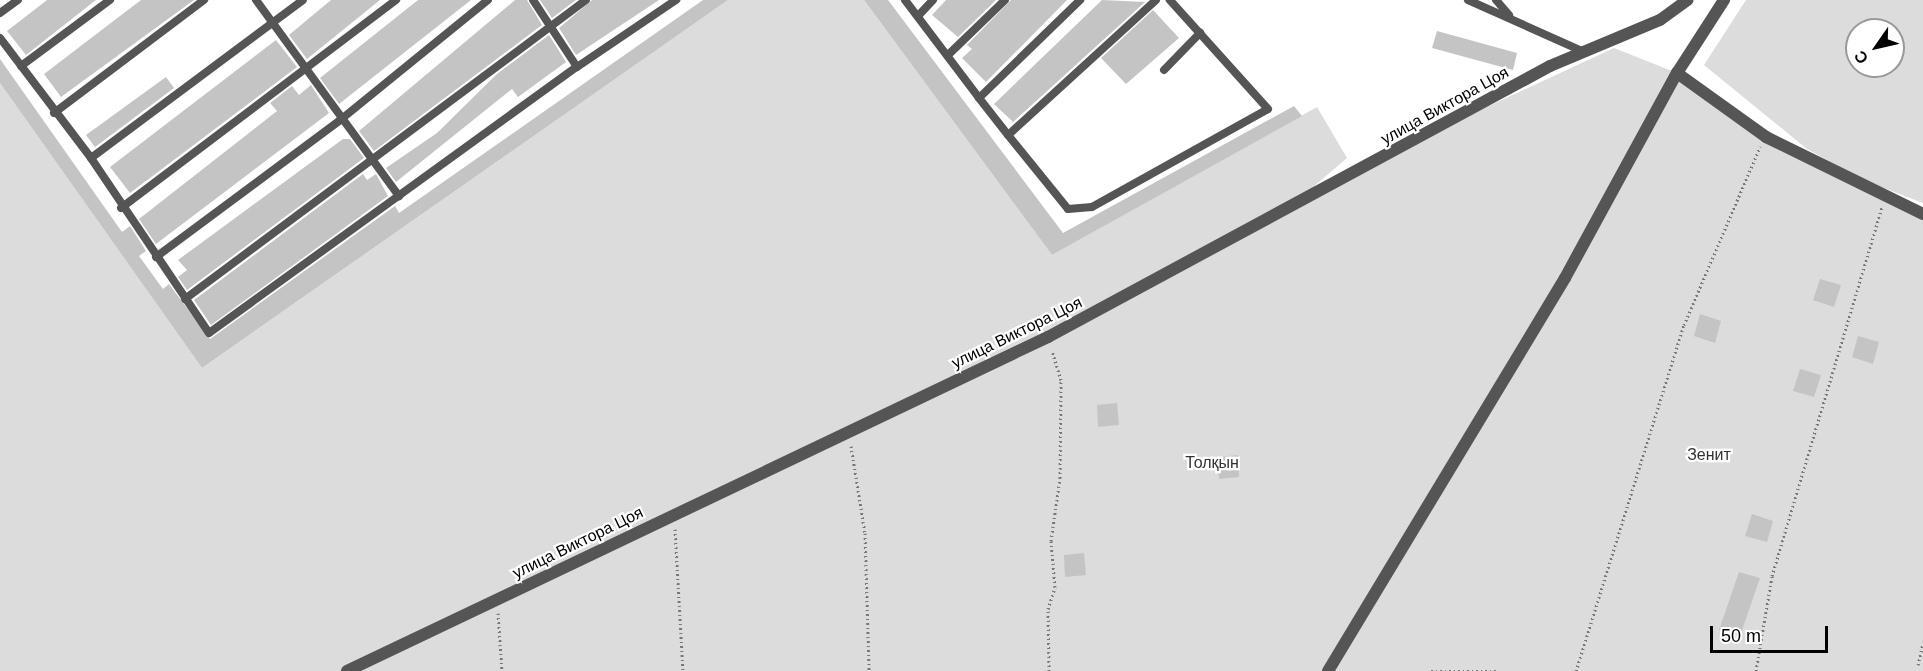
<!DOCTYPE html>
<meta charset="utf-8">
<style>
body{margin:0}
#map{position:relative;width:1923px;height:671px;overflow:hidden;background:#fff;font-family:Helvetica,sans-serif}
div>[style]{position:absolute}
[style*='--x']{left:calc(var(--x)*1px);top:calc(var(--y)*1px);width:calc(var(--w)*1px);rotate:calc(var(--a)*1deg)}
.green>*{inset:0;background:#dcdcdc}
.building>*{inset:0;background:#c4c4c4}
.path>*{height:3px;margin-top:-1.5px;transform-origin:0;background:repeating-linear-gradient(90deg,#777 0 1.5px,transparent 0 4.5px)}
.service>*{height:8px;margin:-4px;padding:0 4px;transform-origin:4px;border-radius:4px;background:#555}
.minor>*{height:12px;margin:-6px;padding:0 6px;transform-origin:6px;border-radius:6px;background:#555}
span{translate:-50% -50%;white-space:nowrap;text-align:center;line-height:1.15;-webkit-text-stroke:4.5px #fff;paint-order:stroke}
.street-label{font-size:16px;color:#000}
.park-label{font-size:16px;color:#333}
.north{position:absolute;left:1845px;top:18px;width:60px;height:60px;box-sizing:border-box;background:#fff;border:2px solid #999;border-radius:50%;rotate:236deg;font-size:16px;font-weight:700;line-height:24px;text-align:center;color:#000}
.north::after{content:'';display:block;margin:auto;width:21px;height:27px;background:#000;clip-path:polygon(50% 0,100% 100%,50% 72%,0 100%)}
.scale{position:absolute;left:1710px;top:626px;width:118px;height:27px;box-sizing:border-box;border:3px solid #000;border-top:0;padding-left:8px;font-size:18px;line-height:21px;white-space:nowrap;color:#000;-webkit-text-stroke:4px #fff;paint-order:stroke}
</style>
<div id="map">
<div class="green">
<div style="clip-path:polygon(728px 0,864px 0,1052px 255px,1317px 107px,1347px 158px,1312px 188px,1614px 48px,1677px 73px,1766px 137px,1923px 214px,1923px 671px,0 671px,0 83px,202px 368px)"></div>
<div style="clip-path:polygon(evenodd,1746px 0,1923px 0,1923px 203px,1863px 180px,1807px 149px,1704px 65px,1746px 0,1857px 30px,1893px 30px,1893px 66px,1857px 66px,1857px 30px)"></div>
</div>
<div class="building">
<div style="clip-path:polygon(47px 0,96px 0,26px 55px,7px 31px)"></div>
<div style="clip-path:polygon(141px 0,194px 0,61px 97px,44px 74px)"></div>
<div style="clip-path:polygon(331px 0,380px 0,307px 59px,289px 35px)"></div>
<div style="clip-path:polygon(418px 0,471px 0,339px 104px,320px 78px)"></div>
<div style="clip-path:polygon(515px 0,527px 0,542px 25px,374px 151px,359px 131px)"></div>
<div style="clip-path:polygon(540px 0,576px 0,552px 18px)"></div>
<div style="clip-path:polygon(592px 0,659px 0,576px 55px,559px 28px)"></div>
<div style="clip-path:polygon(703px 0,728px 0,202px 368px,0 83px,0 59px,122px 232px,130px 226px,146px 251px,139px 256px,163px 289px,169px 284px,210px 339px,395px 206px,399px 213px)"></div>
<div style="clip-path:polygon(864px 0,888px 0,1063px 233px,1294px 106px,1302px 116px,1052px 255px)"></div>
<div style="clip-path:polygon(946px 0,996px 0,958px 37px,932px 15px)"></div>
<div style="clip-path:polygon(1011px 0,1067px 0,986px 82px,962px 58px,972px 49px,967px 45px)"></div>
<div style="clip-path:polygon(1102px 0,1145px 2px,1013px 122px,994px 104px)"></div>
<div style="clip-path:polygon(1153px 10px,1179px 38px,1126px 84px,1101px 58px)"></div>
<div style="clip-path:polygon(1437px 31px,1517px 53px,1513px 70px,1432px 48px)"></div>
<div style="clip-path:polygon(549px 35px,566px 62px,518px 97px,512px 89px,396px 182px,386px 168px,437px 133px,497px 74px)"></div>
<div style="clip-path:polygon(276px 40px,297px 67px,130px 193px,110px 167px)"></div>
<div style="clip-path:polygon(166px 77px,174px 88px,95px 147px,86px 135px)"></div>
<div style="clip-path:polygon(311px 85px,329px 113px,156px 244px,139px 219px,277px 111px,270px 103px,292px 86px,299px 95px)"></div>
<div style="clip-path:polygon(343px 139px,350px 139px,364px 158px,187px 290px,178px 277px,187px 270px,178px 260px)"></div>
<div style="clip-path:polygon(363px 174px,367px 180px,376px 174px,388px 196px,211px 325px,194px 300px)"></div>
<div style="clip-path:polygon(1820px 279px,1841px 285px,1834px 307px,1813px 300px)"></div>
<div style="clip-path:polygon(1700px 314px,1721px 321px,1715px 343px,1694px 336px)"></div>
<div style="clip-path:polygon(1858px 336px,1879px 342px,1873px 364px,1852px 357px)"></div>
<div style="clip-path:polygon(1800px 369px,1821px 375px,1814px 397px,1793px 391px)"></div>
<div style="clip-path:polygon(1117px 403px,1119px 425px,1098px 427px,1097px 405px)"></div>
<div style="clip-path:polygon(1238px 455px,1239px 477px,1219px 479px,1217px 457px)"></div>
<div style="clip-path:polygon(1752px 514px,1773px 521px,1767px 542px,1745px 536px)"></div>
<div style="clip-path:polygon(1084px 553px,1086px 575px,1065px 577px,1064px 555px)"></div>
<div style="clip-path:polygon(1739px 572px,1760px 578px,1740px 636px,1719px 630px)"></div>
</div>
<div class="path">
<div style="--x:851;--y:446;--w:88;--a:80.9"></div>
<div style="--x:865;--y:533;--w:138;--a:88.3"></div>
<div style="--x:675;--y:529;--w:142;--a:86.8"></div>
<div style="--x:498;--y:613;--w:58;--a:86.1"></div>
<div style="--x:1918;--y:665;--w:23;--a:-77"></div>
<div style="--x:1049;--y:671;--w:62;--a:-90.9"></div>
<div style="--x:1048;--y:609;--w:23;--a:-72"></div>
<div style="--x:1055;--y:587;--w:46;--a:-95"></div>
<div style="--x:1051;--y:541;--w:64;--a:-81.9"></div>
<div style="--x:1060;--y:478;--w:98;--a:-89.4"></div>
<div style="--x:1061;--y:380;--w:30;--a:-107"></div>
<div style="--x:1431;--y:671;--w:66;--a:0"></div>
<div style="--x:1576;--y:671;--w:362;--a:-72.7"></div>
<div style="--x:1684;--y:325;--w:194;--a:-66.9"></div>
<div style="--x:1756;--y:671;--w:96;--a:-80.4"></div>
<div style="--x:1772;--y:576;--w:385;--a:-73.4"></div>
</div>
<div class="service">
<div style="--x:256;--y:0;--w:243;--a:53.9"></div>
<div style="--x:533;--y:0;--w:80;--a:56.7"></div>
<div style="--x:577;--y:67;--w:120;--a:-34.1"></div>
<div style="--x:905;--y:0;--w:123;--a:52.9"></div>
<div style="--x:979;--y:98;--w:141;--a:-44.1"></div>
<div style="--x:1156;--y:0;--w:200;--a:137.6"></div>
<div style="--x:1008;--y:135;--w:95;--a:51"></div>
<div style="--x:1068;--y:209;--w:24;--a:-5"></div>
<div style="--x:1092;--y:207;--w:201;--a:-29.1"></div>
<div style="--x:1268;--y:109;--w:147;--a:-132"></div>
<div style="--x:1468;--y:0;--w:127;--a:24.1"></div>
<div style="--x:1496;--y:0;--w:20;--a:49"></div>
<div style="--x:0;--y:13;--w:22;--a:-36"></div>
<div style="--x:918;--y:16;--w:22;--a:-47"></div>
<div style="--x:0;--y:38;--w:151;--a:52.8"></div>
<div style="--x:91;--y:158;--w:211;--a:56"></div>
<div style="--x:209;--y:333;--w:454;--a:-35.9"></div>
<div style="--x:948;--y:55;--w:79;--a:-44"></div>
<div style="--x:21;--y:66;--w:111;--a:-36.6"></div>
<div style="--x:1164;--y:70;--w:52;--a:-45.8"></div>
<div style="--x:979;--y:98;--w:47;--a:51.9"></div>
<div style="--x:54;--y:113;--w:188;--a:-37"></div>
<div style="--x:91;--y:158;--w:264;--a:-36.7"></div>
<div style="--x:121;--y:208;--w:345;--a:-37.1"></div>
<div style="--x:156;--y:257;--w:228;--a:-36.6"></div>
<div style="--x:339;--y:121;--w:192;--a:-39.1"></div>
<div style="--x:185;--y:299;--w:500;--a:-36.71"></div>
</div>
<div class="minor">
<div style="--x:1677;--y:73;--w:110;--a:35.7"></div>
<div style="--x:1766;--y:137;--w:175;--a:26.1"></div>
<div style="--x:347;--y:671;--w:777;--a:-25.48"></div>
<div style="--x:1048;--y:337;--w:570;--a:-28.36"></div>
<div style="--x:1550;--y:66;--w:119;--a:-22.7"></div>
<div style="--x:1660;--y:20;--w:34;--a:-36"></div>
<div style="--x:1328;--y:671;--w:459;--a:-58.9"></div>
<div style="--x:1565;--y:278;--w:234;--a:-61.4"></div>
<div style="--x:1677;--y:73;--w:87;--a:-57.2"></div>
</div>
<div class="street-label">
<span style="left:1445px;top:106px;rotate:-29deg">улица Виктора Цоя</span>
<span style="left:1017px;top:333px;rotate:-26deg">улица Виктора Цоя</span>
<span style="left:578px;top:543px;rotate:-26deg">улица Виктора Цоя</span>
</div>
<div class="park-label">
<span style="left:1709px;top:455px">Зенит</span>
<span style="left:1212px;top:463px">Толқын</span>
</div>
<div class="north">С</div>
<div class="scale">50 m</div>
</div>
